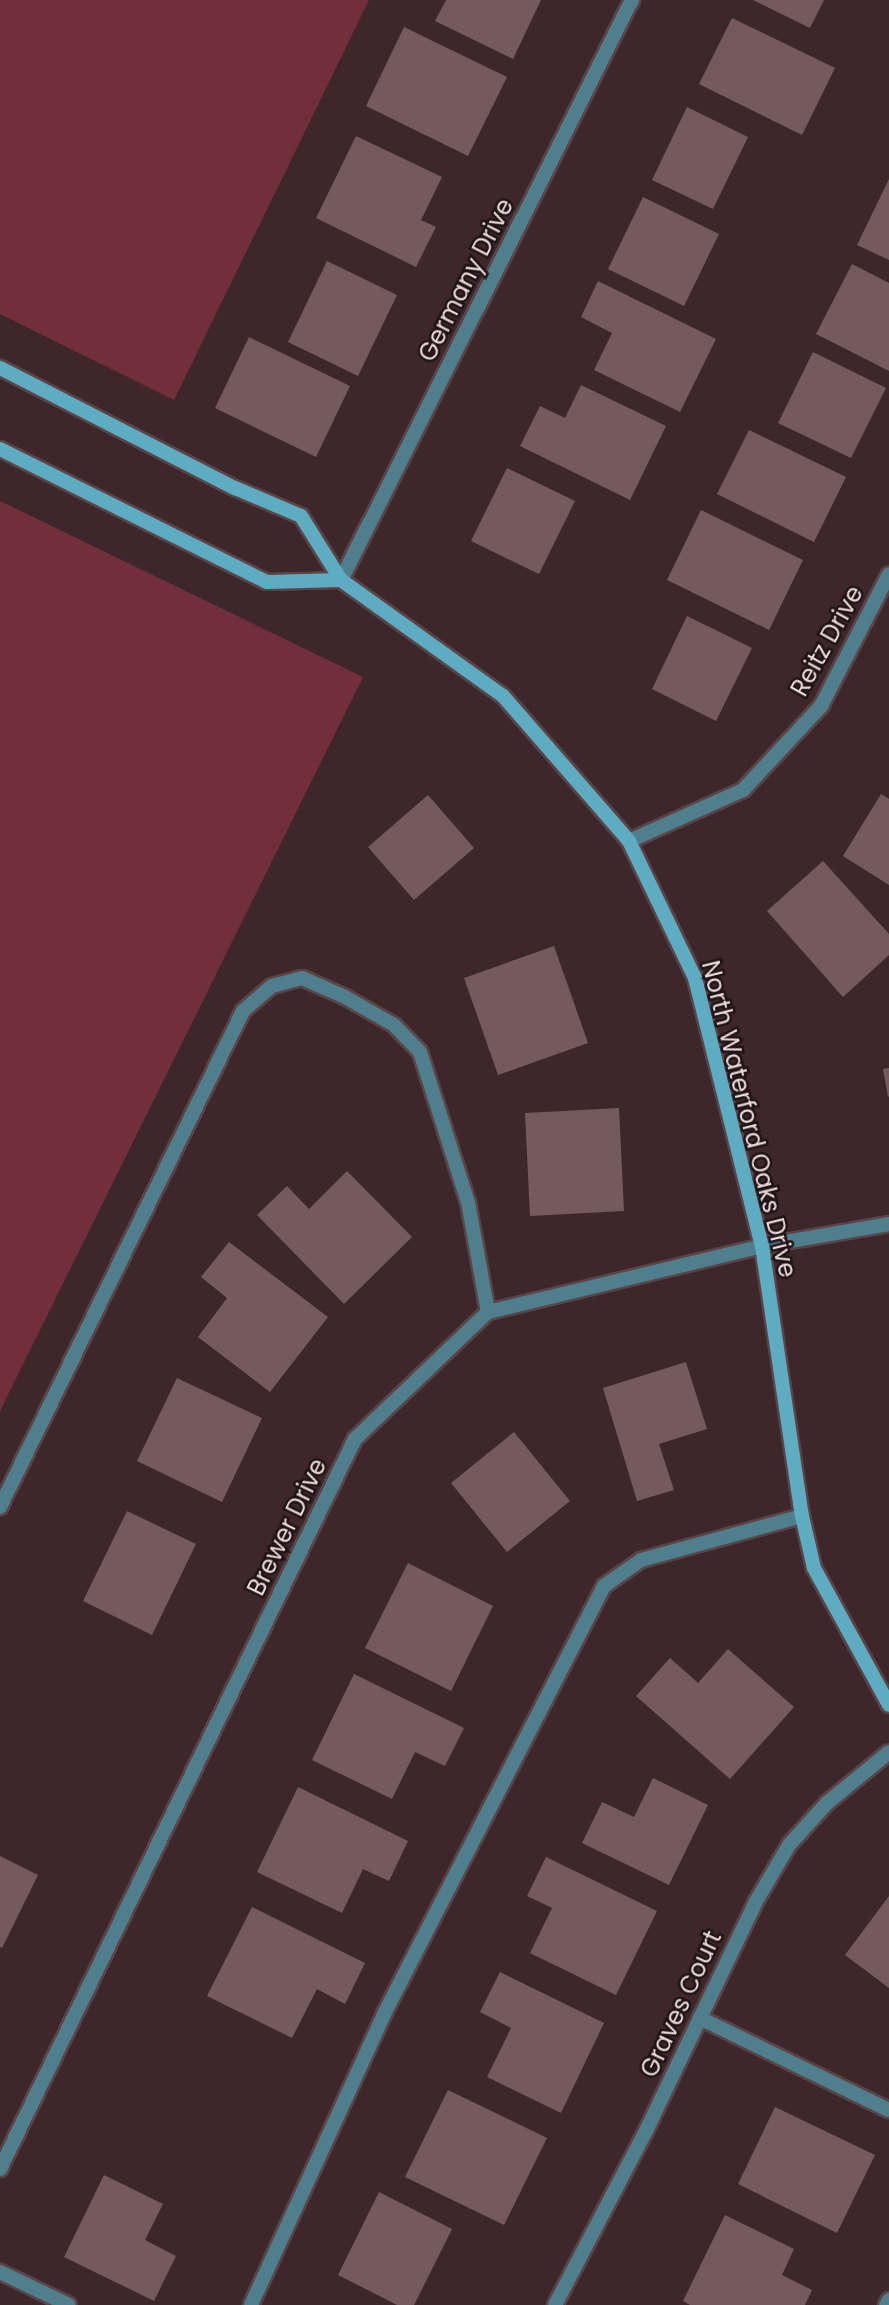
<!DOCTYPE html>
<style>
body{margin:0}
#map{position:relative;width:889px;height:2305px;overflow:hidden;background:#3e272a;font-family:Poppins,sans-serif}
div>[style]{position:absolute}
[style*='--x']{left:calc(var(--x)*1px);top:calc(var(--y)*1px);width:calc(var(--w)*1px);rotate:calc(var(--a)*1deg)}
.green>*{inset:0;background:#712f3c}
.building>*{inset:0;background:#755a5d}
.roads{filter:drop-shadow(2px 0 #5a4447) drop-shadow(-2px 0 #5a4447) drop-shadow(0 2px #5a4447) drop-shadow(0 -2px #5a4447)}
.lane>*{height:14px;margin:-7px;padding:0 7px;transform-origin:7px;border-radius:7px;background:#4f7f8c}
.street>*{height:14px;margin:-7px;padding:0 7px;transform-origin:7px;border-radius:7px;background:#4f7f8c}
.secondary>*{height:14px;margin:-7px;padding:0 7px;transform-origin:7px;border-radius:7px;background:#5dacc2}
span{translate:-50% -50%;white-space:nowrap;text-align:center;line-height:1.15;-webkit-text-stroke:5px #1e1315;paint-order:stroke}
.street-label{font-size:24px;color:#ebdbdd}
</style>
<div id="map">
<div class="green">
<div style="clip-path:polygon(0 0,369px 0,174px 400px,0 314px)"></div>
<div style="clip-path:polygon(0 501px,363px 677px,0 1411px)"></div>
</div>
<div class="building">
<div style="clip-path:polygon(446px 0,541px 0,513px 59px,435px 21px)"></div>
<div style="clip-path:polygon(753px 0,824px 0,810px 28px)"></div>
<div style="clip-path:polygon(732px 18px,835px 68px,802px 135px,699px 84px)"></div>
<div style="clip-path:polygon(404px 27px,507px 77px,468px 156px,366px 106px)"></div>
<div style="clip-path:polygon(687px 107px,748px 137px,713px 209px,652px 180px)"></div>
<div style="clip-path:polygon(356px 136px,442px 177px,421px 220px,436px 227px,416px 267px,316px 218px)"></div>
<div style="clip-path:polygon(889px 179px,889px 260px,857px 245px)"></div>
<div style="clip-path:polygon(643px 197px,719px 234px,684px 306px,608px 269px)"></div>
<div style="clip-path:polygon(327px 261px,397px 295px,358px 376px,288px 342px)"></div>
<div style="clip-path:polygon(852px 264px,889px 283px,889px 371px,816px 334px)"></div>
<div style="clip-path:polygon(598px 281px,716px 339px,680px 412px,594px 370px,612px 333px,581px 317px)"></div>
<div style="clip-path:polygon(249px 337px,350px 386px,316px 457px,215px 408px)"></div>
<div style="clip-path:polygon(813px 352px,886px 388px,851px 458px,778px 423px)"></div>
<div style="clip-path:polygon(581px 385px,666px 426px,630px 500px,520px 446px,540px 406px,565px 418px)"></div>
<div style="clip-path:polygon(749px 430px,846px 477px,814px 542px,717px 494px)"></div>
<div style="clip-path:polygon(507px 468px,575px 501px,539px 574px,471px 541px)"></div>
<div style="clip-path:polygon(701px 510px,803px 560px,769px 630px,667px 580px)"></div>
<div style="clip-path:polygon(687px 616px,752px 648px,716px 721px,652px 689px)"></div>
<div style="clip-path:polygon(881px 794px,889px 799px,889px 885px,843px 856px)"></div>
<div style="clip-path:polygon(428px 795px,474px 848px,414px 900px,368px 847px)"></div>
<div style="clip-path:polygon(823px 861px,889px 934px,889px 955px,843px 997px,767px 911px)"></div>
<div style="clip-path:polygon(554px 946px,588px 1043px,498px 1075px,464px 978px)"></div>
<div style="clip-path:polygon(889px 1068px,889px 1096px,888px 1097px,883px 1069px)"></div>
<div style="clip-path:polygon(619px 1108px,624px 1211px,530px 1216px,525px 1113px)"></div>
<div style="clip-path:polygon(347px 1171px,412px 1237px,344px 1304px,257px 1215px,287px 1186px,309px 1209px)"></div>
<div style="clip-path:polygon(229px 1242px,328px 1317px,270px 1392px,198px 1337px,227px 1298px,201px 1277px)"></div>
<div style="clip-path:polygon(686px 1362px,707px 1429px,659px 1444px,674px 1490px,637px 1501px,603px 1388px)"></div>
<div style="clip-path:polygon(177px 1378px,262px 1418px,222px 1502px,137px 1461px)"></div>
<div style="clip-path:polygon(514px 1432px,570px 1501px,507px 1552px,451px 1483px)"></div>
<div style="clip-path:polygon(127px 1511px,196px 1544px,152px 1635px,83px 1601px)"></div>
<div style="clip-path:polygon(408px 1563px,493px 1606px,451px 1691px,365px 1648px)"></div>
<div style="clip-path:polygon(728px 1649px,794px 1707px,730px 1779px,636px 1696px,670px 1658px,698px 1683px)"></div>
<div style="clip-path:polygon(354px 1674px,464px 1728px,445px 1766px,415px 1752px,392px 1799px,312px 1760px)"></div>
<div style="clip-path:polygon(653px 1778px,708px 1805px,669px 1885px,582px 1843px,602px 1802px,634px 1817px)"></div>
<div style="clip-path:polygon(298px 1787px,408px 1841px,389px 1881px,363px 1869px,342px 1913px,257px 1872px)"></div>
<div style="clip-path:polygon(0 1856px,38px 1875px,2px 1948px,0 1947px)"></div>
<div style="clip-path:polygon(546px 1857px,657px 1911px,616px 1995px,530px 1953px,552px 1908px,527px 1896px)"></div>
<div style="clip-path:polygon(889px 1896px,889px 1988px,845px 1955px)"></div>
<div style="clip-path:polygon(252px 1907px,365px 1963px,345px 2004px,317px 1989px,292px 2038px,207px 1996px)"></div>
<div style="clip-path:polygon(500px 1972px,604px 2023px,561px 2113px,487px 2077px,511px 2028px,480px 2012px)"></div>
<div style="clip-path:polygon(448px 2090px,547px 2138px,504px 2225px,405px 2177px)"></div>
<div style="clip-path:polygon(775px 2107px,875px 2155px,837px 2233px,738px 2184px)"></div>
<div style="clip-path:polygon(104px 2175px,163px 2204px,145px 2240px,176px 2256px,154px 2301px,64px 2257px)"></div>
<div style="clip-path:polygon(379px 2192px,452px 2229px,414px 2305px,397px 2305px,338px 2275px)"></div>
<div style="clip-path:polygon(725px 2215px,794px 2249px,782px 2275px,812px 2290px,805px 2305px,690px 2305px,683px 2301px)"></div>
</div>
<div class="roads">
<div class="lane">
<div style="--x:0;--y:1507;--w:552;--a:-63.9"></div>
<div style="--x:243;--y:1011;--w:38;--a:-41"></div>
<div style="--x:272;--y:986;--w:31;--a:-15"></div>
<div style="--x:302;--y:978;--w:47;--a:23.8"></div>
<div style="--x:345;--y:997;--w:56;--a:29.7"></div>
<div style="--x:394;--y:1025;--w:37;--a:46"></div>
<div style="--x:420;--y:1052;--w:157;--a:72.3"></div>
<div style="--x:468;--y:1202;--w:112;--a:79.7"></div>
<div style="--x:700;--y:2018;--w:210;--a:26"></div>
<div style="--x:0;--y:2272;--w:76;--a:25.6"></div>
<div style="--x:251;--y:2305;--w:320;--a:-65.4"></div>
<div style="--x:384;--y:2014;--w:481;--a:-62.8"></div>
<div style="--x:604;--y:1586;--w:45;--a:-35.1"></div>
<div style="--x:641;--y:1560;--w:167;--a:-15.3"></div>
<div style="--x:886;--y:2305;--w:6;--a:-59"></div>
</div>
<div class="street">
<div style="--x:341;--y:580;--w:649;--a:-63.36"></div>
<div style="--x:629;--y:841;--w:125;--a:-24.1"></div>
<div style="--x:743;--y:790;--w:115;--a:-47.1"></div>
<div style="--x:821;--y:706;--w:148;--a:-62.7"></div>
<div style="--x:0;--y:2169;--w:812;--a:-64.07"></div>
<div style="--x:355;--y:1439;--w:184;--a:-43.7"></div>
<div style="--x:488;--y:1312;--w:282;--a:-13.5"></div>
<div style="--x:762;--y:1246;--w:129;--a:-9.8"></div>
<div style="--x:555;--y:2305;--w:196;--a:-62.4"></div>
<div style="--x:646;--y:2131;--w:253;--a:-64.4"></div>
<div style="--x:755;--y:1903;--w:67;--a:-59.6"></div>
<div style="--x:789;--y:1845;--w:57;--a:-47.9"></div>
<div style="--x:827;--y:1803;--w:80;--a:-39.4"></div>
</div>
<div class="secondary">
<div style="--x:0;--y:368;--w:264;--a:27.1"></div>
<div style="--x:235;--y:488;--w:72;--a:23"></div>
<div style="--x:301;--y:516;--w:75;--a:58"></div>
<div style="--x:341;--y:580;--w:199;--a:35.6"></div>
<div style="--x:503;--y:696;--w:192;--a:49"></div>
<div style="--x:629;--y:841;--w:152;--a:64.3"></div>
<div style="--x:695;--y:978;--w:276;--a:76"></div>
<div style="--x:762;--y:1246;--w:273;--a:81.6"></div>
<div style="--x:802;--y:1516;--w:53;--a:77"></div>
<div style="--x:814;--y:1568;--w:156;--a:61.3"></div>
<div style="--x:0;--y:449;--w:298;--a:26.5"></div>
<div style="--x:267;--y:582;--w:74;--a:-1.5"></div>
</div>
</div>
<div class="street-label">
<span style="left:466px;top:280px;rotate:-63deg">Germany Drive</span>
<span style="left:827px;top:641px;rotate:-61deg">Reitz Drive</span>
<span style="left:749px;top:1119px;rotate:76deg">North Waterford Oaks Drive</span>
<span style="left:287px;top:1527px;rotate:-64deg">Brewer Drive</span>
<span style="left:681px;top:2004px;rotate:-65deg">Graves Court</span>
</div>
</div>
